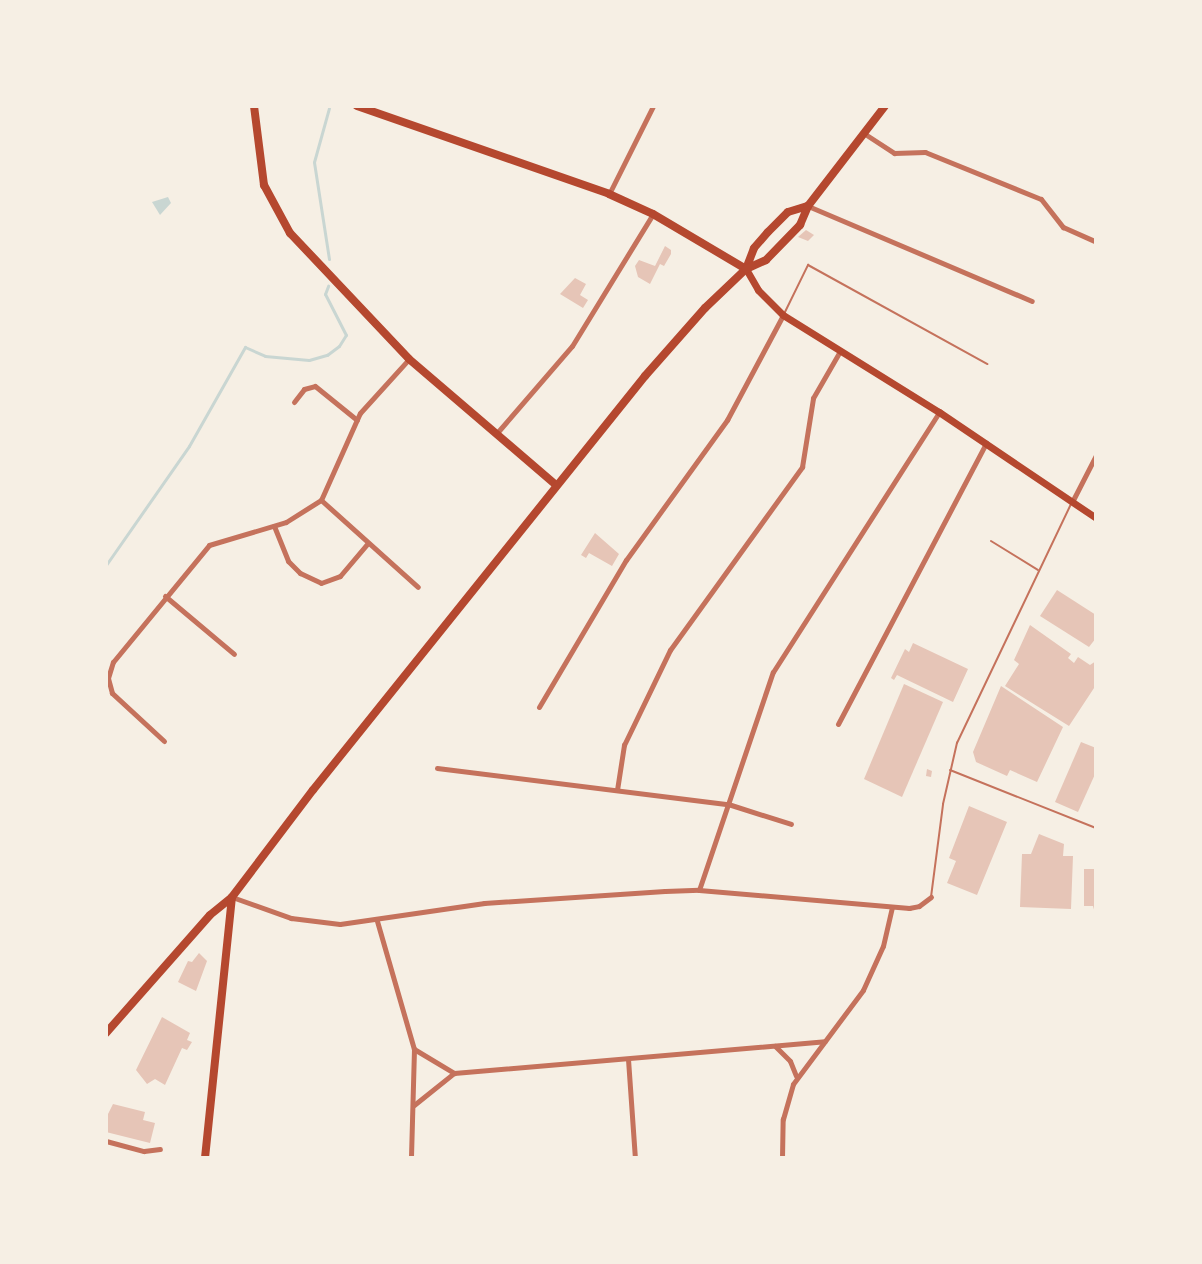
<!DOCTYPE html>
<style>
body{margin:0}
#map{position:relative;width:1202px;height:1264px;overflow:hidden;background:#f6efe4;font-family:"Space Grotesk",sans-serif}
div>[style]{position:absolute}
[style*='--x']{left:calc(var(--x)*1px);top:calc(var(--y)*1px);width:calc(var(--w)*1px);rotate:calc(var(--a)*1deg)}
.water>*{inset:0;background:#c9d6d2}
.stream>*{height:3px;margin:-1.5px;padding:0 1.5px;transform-origin:1.5px;border-radius:1.5px;background:#c9d6d2}
.building>*{inset:0;background:#e6c5b7}
.service>*{height:2px;margin:-1px;padding:0 1px;transform-origin:1px;border-radius:1px;background:#c5725c}
.minor>*{height:5px;margin:-2.5px;padding:0 2.5px;transform-origin:2.5px;border-radius:2.5px;background:#c5725c}
.secondary>*{height:7px;margin:-3.5px;padding:0 3.5px;transform-origin:3.5px;border-radius:3.5px;background:#b5482f}
.primary>*{height:8px;margin:-4px;padding:0 4px;transform-origin:4px;border-radius:4px;background:#b5482f}
.trunk>*{height:8px;margin:-4px;padding:0 4px;transform-origin:4px;border-radius:4px;background:#b5482f}
span{translate:-50% -50%;white-space:nowrap;text-align:center;line-height:1.15;-webkit-text-stroke:4.5px #f6efe4;paint-order:stroke}
.frame{position:absolute;inset:0;border:108px solid #f6efe4;pointer-events:none}
</style>
<div id="map">
<div class="water">
<div style="clip-path:polygon(168px 197px,171px 203px,160px 215px,152px 202px)"></div>
</div>
<div class="stream">
<div style="--x:329;--y:259;--w:98;--a:-98.8"></div>
<div style="--x:314;--y:162;--w:56;--a:-74.5"></div>
<div style="--x:106;--y:565;--w:145;--a:-55.1"></div>
<div style="--x:189;--y:446;--w:114;--a:-60.5"></div>
<div style="--x:245;--y:347;--w:22;--a:24"></div>
<div style="--x:265;--y:356;--w:44;--a:5.2"></div>
<div style="--x:309;--y:360;--w:19;--a:-16"></div>
<div style="--x:327;--y:355;--w:15;--a:-37"></div>
<div style="--x:339;--y:346;--w:13;--a:-58"></div>
<div style="--x:346;--y:335;--w:46;--a:-117.1"></div>
<div style="--x:325;--y:294;--w:9;--a:-69"></div>
</div>
<div class="building">
<div style="clip-path:polygon(806px 230px,814px 235px,808px 241px,798px 237px)"></div>
<div style="clip-path:polygon(665px 246px,671px 250px,671px 254px,664px 266px,660px 264px,650px 284px,638px 277px,635px 266px,639px 260px,655px 266px)"></div>
<div style="clip-path:polygon(575px 278px,586px 284px,580px 295px,588px 300px,583px 308px,560px 294px)"></div>
<div style="clip-path:polygon(595px 533px,619px 554px,612px 566px,589px 553px,586px 558px,581px 555px)"></div>
<div style="clip-path:polygon(1057px 590px,1096px 615px,1096px 638px,1089px 647px,1040px 616px)"></div>
<div style="clip-path:polygon(1030px 625px,1071px 654px,1068px 658px,1074px 663px,1078px 657px,1090px 665px,1096px 661px,1096px 685px,1069px 726px,1005px 686px,1019px 664px,1014px 660px)"></div>
<div style="clip-path:polygon(913px 643px,968px 669px,953px 702px,897px 675px,894px 680px,891px 678px,905px 649px,909px 652px)"></div>
<div style="clip-path:polygon(904px 684px,943px 702px,902px 797px,864px 779px)"></div>
<div style="clip-path:polygon(1001px 686px,1063px 727px,1037px 782px,1010px 770px,1007px 776px,976px 762px,973px 752px)"></div>
<div style="clip-path:polygon(1081px 742px,1096px 748px,1096px 772px,1078px 812px,1055px 802px)"></div>
<div style="clip-path:polygon(927px 769px,932px 771px,931px 777px,926px 776px)"></div>
<div style="clip-path:polygon(969px 806px,1007px 822px,977px 895px,947px 883px,956px 861px,949px 858px)"></div>
<div style="clip-path:polygon(1039px 834px,1064px 844px,1063px 856px,1073px 856px,1071px 909px,1020px 907px,1022px 854px,1031px 854px)"></div>
<div style="clip-path:polygon(1084px 869px,1096px 869px,1096px 917px,1093px 906px,1084px 906px)"></div>
<div style="clip-path:polygon(199px 953px,207px 961px,196px 991px,178px 982px,188px 961px,192px 962px)"></div>
<div style="clip-path:polygon(162px 1017px,190px 1033px,187px 1040px,192px 1042px,187px 1050px,182px 1048px,165px 1085px,155px 1079px,147px 1084px,136px 1070px)"></div>
<div style="clip-path:polygon(113px 1104px,145px 1112px,143px 1120px,155px 1123px,150px 1143px,106px 1132px,106px 1118px)"></div>
</div>
<div class="service">
<div style="--x:784;--y:314;--w:55;--a:-63.9"></div>
<div style="--x:808;--y:265;--w:205;--a:28.9"></div>
<div style="--x:991;--y:541;--w:55;--a:31.7"></div>
<div style="--x:950;--y:770;--w:157;--a:21.7"></div>
<div style="--x:931;--y:897;--w:94;--a:-82.6"></div>
<div style="--x:943;--y:804;--w:63;--a:-77.1"></div>
<div style="--x:957;--y:743;--w:267;--a:-64.5"></div>
</div>
<div class="minor">
<div style="--x:865;--y:134;--w:35;--a:33"></div>
<div style="--x:894;--y:153;--w:31;--a:-2"></div>
<div style="--x:925;--y:152;--w:125;--a:22.1"></div>
<div style="--x:1041;--y:199;--w:36;--a:52"></div>
<div style="--x:1063;--y:227;--w:36;--a:24"></div>
<div style="--x:609;--y:194;--w:98;--a:-63.4"></div>
<div style="--x:808;--y:206;--w:243;--a:23"></div>
<div style="--x:294;--y:402;--w:16;--a:-52"></div>
<div style="--x:304;--y:389;--w:11;--a:-15"></div>
<div style="--x:315;--y:386;--w:54;--a:39"></div>
<div style="--x:496;--y:434;--w:116;--a:-49.2"></div>
<div style="--x:572;--y:346;--w:155;--a:-58.5"></div>
<div style="--x:321;--y:500;--w:130;--a:41.9"></div>
<div style="--x:1072;--y:502;--w:53;--a:-62.9"></div>
<div style="--x:274;--y:526;--w:38;--a:68"></div>
<div style="--x:288;--y:561;--w:17;--a:45"></div>
<div style="--x:300;--y:573;--w:23;--a:25"></div>
<div style="--x:321;--y:583;--w:20;--a:-20"></div>
<div style="--x:340;--y:576;--w:43;--a:-49.7"></div>
<div style="--x:165;--y:596;--w:90;--a:40"></div>
<div style="--x:539;--y:707;--w:171;--a:-59.4"></div>
<div style="--x:626;--y:560;--w:173;--a:-54.2"></div>
<div style="--x:727;--y:420;--w:119;--a:-61.9"></div>
<div style="--x:838;--y:724;--w:318;--a:-62.2"></div>
<div style="--x:164;--y:741;--w:71;--a:-137.3"></div>
<div style="--x:112;--y:693;--w:16;--a:-105"></div>
<div style="--x:108;--y:678;--w:17;--a:-73"></div>
<div style="--x:113;--y:662;--w:151;--a:-50.6"></div>
<div style="--x:209;--y:545;--w:80;--a:-16.6"></div>
<div style="--x:286;--y:522;--w:41;--a:-32.2"></div>
<div style="--x:321;--y:500;--w:95;--a:-65.9"></div>
<div style="--x:360;--y:413;--w:73;--a:-47.8"></div>
<div style="--x:437;--y:768;--w:293;--a:7.1"></div>
<div style="--x:728;--y:804;--w:66;--a:17.6"></div>
<div style="--x:617;--y:790;--w:46;--a:-81.2"></div>
<div style="--x:624;--y:745;--w:106;--a:-64.2"></div>
<div style="--x:670;--y:650;--w:226;--a:-54.2"></div>
<div style="--x:802;--y:467;--w:70;--a:-80.9"></div>
<div style="--x:813;--y:398;--w:54;--a:-60.1"></div>
<div style="--x:699;--y:890;--w:230;--a:-71.3"></div>
<div style="--x:773;--y:672;--w:308;--a:-57.4"></div>
<div style="--x:232;--y:897;--w:63;--a:19.6"></div>
<div style="--x:291;--y:918;--w:49;--a:7"></div>
<div style="--x:340;--y:924;--w:146;--a:-8.3"></div>
<div style="--x:484;--y:903;--w:181;--a:-3.8"></div>
<div style="--x:665;--y:891;--w:34;--a:-2"></div>
<div style="--x:699;--y:890;--w:211;--a:4.9"></div>
<div style="--x:909;--y:908;--w:10;--a:-11"></div>
<div style="--x:919;--y:906;--w:15;--a:-37"></div>
<div style="--x:377;--y:921;--w:133;--a:73.9"></div>
<div style="--x:414;--y:1049;--w:109;--a:91.6"></div>
<div style="--x:775;--y:1046;--w:21;--a:45"></div>
<div style="--x:790;--y:1061;--w:16;--a:68"></div>
<div style="--x:414;--y:1049;--w:47;--a:31"></div>
<div style="--x:454;--y:1073;--w:372;--a:-4.9"></div>
<div style="--x:628;--y:1059;--w:99;--a:86"></div>
<div style="--x:414;--y:1105;--w:51;--a:-38.7"></div>
<div style="--x:106;--y:1141;--w:39;--a:15"></div>
<div style="--x:144;--y:1151;--w:16;--a:-7"></div>
<div style="--x:782;--y:1158;--w:39;--a:-89"></div>
<div style="--x:783;--y:1119;--w:36;--a:-74"></div>
<div style="--x:793;--y:1084;--w:117;--a:-53.3"></div>
<div style="--x:863;--y:990;--w:48;--a:-65.6"></div>
<div style="--x:883;--y:946;--w:40;--a:-77"></div>
</div>
<div class="secondary">
<div style="--x:746;--y:269;--w:24;--a:60"></div>
<div style="--x:758;--y:290;--w:35;--a:45"></div>
<div style="--x:783;--y:315;--w:184;--a:31.9"></div>
<div style="--x:939;--y:412;--w:189;--a:34"></div>
</div>
<div class="primary">
<div style="--x:106;--y:1033;--w:157;--a:-48.6"></div>
<div style="--x:210;--y:915;--w:28;--a:-39"></div>
</div>
<div class="trunk">
<div style="--x:254;--y:106;--w:80;--a:82.8"></div>
<div style="--x:264;--y:185;--w:55;--a:61.6"></div>
<div style="--x:290;--y:233;--w:173;--a:46.6"></div>
<div style="--x:409;--y:359;--w:194;--a:40.6"></div>
<div style="--x:357;--y:106;--w:267;--a:19.2"></div>
<div style="--x:609;--y:194;--w:48;--a:24.4"></div>
<div style="--x:653;--y:214;--w:108;--a:30.6"></div>
<div style="--x:746;--y:269;--w:22;--a:-69"></div>
<div style="--x:754;--y:248;--w:21;--a:-49"></div>
<div style="--x:768;--y:232;--w:28;--a:-45"></div>
<div style="--x:788;--y:212;--w:21;--a:-17"></div>
<div style="--x:205;--y:1158;--w:262;--a:-84.1"></div>
<div style="--x:232;--y:897;--w:134;--a:-52.9"></div>
<div style="--x:313;--y:790;--w:531;--a:-51.27"></div>
<div style="--x:645;--y:376;--w:91;--a:-48.6"></div>
<div style="--x:705;--y:308;--w:57;--a:-43.6"></div>
<div style="--x:746;--y:269;--w:22;--a:-24"></div>
<div style="--x:766;--y:260;--w:49;--a:-45.8"></div>
<div style="--x:800;--y:225;--w:21;--a:-67"></div>
<div style="--x:808;--y:206;--w:126;--a:-52.4"></div>
</div>
<div class="frame"></div>
</div>
